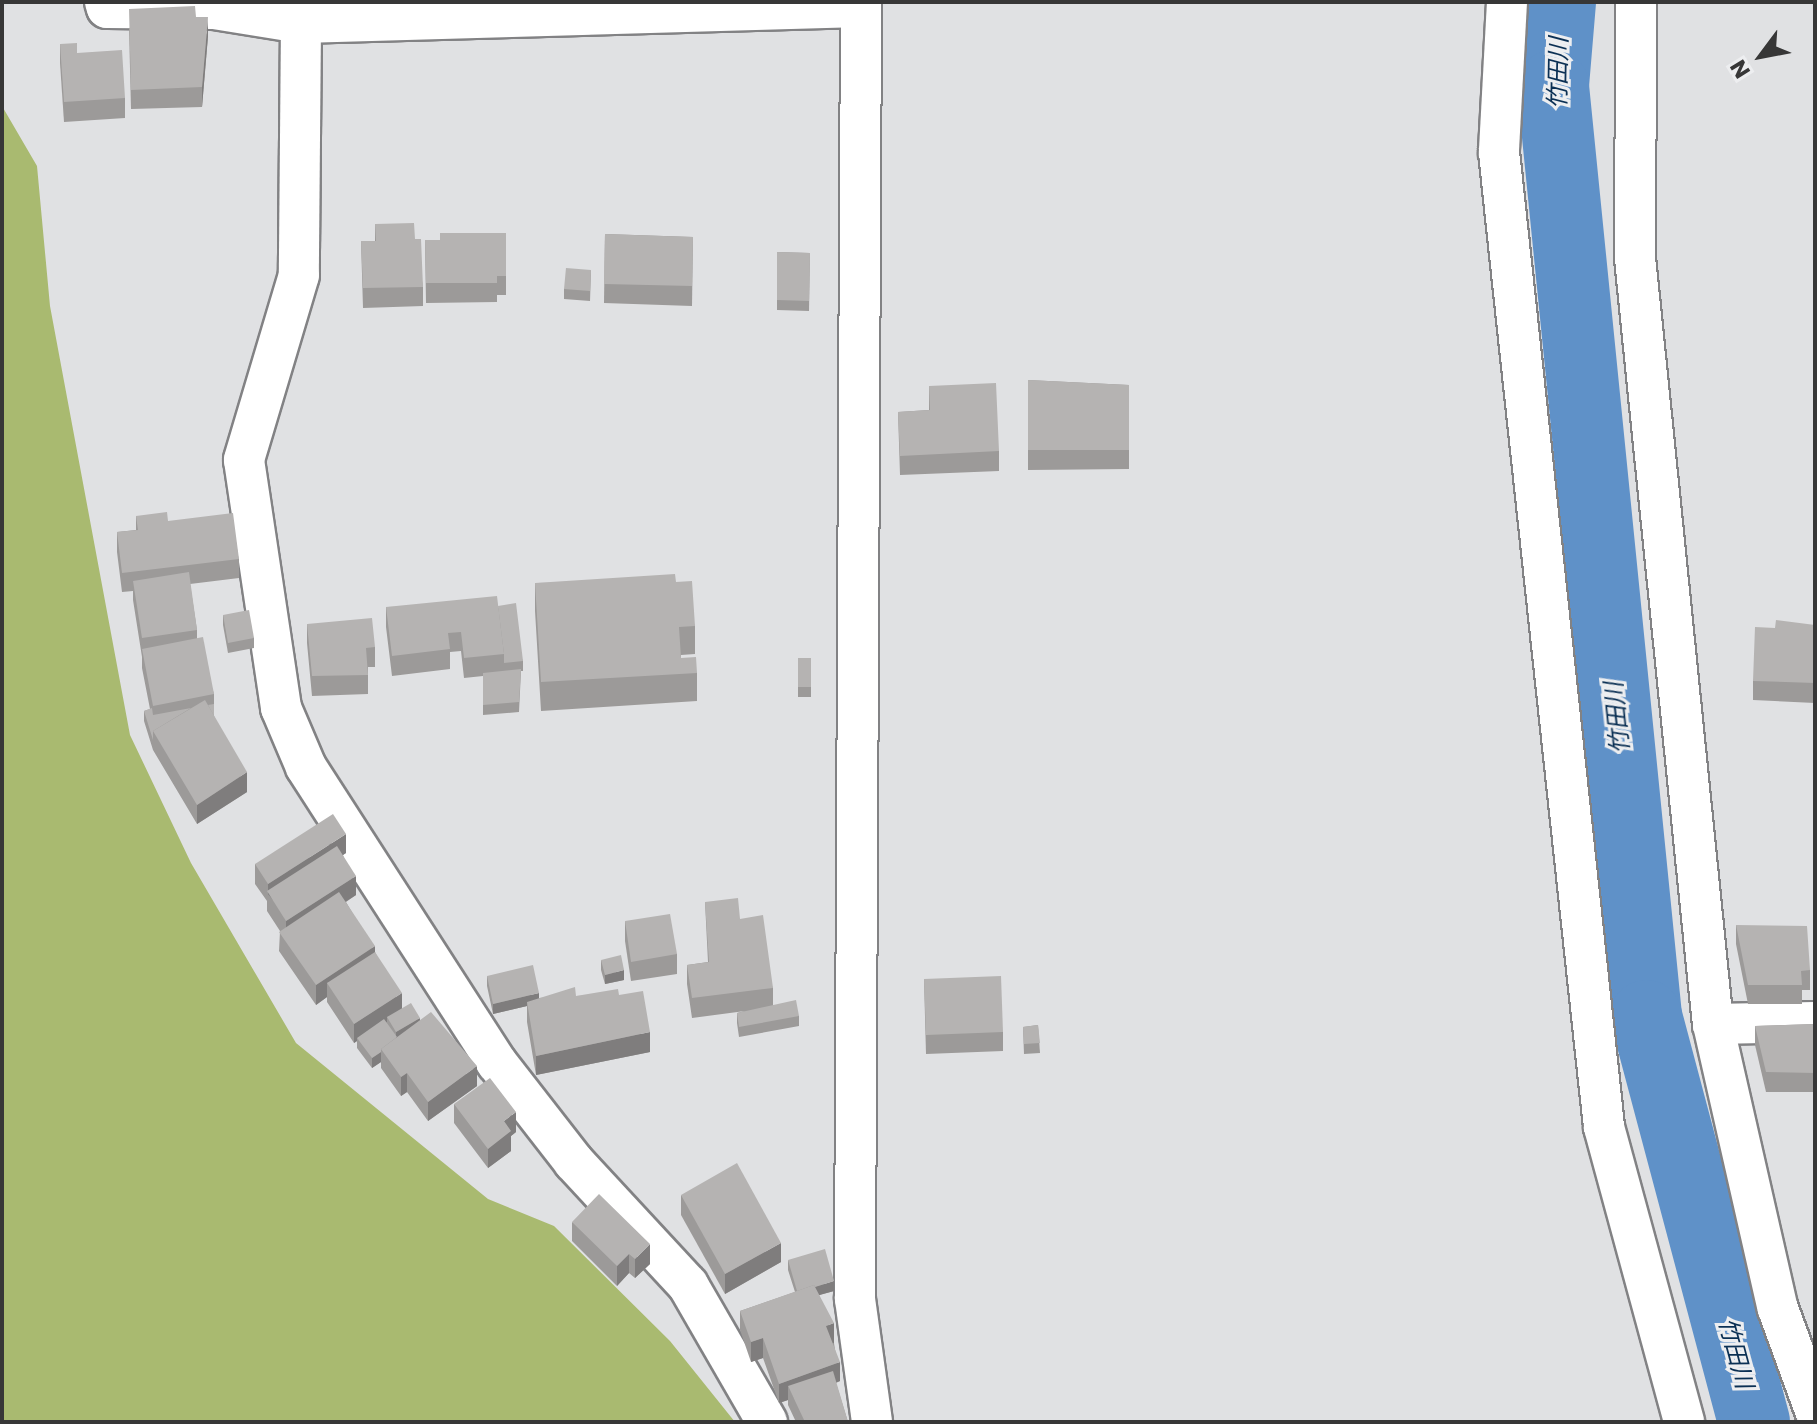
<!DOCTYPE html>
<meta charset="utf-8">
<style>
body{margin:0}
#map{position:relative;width:1817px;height:1424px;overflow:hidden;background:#e0e1e3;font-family:Poppins,"Noto Sans JP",sans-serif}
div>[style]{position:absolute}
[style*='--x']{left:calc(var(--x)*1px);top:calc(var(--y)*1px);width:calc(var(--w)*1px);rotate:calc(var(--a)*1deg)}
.forest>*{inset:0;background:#a9ba70}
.river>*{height:72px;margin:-36px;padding:0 36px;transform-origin:36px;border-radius:36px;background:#5f91c8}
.roads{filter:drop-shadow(2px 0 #828284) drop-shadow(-2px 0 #828284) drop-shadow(0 2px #828284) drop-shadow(0 -2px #828284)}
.street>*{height:40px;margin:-20px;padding:0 20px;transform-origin:20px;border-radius:20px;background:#fff}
.wall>*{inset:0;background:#9c9a99}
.shaded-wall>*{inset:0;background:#7f7d7d}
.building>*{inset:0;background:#b5b3b2}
span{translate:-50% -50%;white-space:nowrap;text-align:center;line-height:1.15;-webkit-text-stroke:6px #edeef0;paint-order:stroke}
.water-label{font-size:24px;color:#0b3054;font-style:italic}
.frame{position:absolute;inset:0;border:4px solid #373737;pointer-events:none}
.north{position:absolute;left:1721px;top:16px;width:80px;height:80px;-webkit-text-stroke:6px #edeef0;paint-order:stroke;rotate:238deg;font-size:22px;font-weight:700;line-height:32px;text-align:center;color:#373737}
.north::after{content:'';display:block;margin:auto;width:28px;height:36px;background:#373737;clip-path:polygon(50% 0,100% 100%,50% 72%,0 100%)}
</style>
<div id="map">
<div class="forest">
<div style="clip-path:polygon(2px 106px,37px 166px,50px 306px,130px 735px,191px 863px,296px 1043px,488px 1199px,554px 1226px,670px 1341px,735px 1422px,2px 1422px)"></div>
</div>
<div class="river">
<div style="--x:1560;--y:2;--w:84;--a:94.8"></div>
<div style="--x:1553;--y:86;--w:935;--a:84.29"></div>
<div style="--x:1646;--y:1016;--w:420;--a:75.1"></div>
</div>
<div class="roads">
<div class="street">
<div style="--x:105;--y:2;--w:6;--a:72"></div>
<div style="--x:107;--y:8;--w:107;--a:0.5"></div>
<div style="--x:214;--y:9;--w:88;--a:9.1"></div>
<div style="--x:301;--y:23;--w:560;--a:-1.64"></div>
<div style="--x:861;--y:2;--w:1297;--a:90.27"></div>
<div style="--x:855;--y:1299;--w:124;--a:82.1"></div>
<div style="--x:1507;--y:2;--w:150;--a:93.1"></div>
<div style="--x:1499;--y:152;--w:981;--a:83.85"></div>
<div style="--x:1604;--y:1127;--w:306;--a:74.8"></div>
<div style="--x:1636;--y:2;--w:256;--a:90.2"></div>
<div style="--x:1635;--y:258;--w:770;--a:84.19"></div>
<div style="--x:1713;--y:1024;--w:292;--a:77.2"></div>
<div style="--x:1778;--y:1309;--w:108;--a:69.9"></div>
<div style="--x:301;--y:23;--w:252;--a:90.5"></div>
<div style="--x:299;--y:275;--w:193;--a:106.6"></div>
<div style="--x:244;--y:460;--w:251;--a:81.5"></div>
<div style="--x:281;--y:708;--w:64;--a:67"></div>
<div style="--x:306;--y:767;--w:352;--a:57.2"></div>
<div style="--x:497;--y:1063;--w:125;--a:52.1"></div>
<div style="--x:574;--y:1162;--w:168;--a:47.2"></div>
<div style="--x:688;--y:1285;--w:158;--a:60"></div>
<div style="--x:1713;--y:1024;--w:102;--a:-1.1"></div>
</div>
</div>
<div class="wall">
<div style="clip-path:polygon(196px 17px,208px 36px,202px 107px,131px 109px,129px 28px)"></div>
<div style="clip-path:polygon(60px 44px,77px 53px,125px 98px,125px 118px,64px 122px,60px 63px)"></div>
<div style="clip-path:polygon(375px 224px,415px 239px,423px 287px,423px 306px,363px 308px,361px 241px,375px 241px)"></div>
<div style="clip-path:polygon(506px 233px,506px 295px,497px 295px,497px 302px,426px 303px,425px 240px,440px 240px)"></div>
<div style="clip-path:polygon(605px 234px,693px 237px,692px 306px,604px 303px)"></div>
<div style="clip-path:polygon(777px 252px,810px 253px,809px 311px,777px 310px)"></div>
<div style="clip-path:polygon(591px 270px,590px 301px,564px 299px,564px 289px)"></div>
<div style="clip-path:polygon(1028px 380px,1129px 385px,1129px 469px,1028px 470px)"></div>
<div style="clip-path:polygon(929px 386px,999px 451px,999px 471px,900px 475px,898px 412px,929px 410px)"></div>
<div style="clip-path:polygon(136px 516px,168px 521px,239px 559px,239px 578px,190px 584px,197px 630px,197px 638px,214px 694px,214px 716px,247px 792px,197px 824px,153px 750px,144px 721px,144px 711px,150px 709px,142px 668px,142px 657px,133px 600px,133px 591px,122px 592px,117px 552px,117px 532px,136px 530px)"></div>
<div style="clip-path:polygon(676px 582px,695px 626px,695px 654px,681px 655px,681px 658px,697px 673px,697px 701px,541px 711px,535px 611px,535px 583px)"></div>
<div style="clip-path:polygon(498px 606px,523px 661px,523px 671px,521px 671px,519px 712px,483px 715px,483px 676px,464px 678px,461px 651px,450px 652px,450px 669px,392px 676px,386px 627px,386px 607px)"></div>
<div style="clip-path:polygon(223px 615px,254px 638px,254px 648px,228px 653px,223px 625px)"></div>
<div style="clip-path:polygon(307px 624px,375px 647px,375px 667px,368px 667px,368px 694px,312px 696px,307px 643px)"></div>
<div style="clip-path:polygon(1815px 625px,1815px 703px,1753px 700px,1753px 681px,1775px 628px)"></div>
<div style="clip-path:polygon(798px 658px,811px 658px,811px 697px,798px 697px)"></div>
<div style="clip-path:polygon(346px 853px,343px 855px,356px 895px,346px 902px,375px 952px,402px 1009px,420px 1020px,477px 1086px,428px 1121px,407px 1092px,401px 1096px,381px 1068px,381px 1062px,372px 1068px,357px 1048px,357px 1041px,354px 1043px,327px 1002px,327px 997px,316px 1005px,279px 951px,280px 931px,267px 911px,267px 901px,255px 884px,255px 864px)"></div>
<div style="clip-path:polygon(705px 902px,740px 919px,773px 988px,773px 1005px,799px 1016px,799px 1026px,739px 1037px,737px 1023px,737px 1013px,745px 1011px,692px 1018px,687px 984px,687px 965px,708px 962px)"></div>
<div style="clip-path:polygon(625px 921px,677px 954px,677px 974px,631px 981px,625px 941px)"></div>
<div style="clip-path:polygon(1736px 925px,1810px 970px,1810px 990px,1802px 990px,1802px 1004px,1748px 1004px,1736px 944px)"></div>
<div style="clip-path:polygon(601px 960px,624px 980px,605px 984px,601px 970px)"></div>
<div style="clip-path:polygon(487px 976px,539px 998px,576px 996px,619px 995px,650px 1052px,536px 1075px,527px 1022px,527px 1006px,493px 1014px,487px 986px)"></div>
<div style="clip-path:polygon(924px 979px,1003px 1032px,1003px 1051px,926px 1054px)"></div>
<div style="clip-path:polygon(1815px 1024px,1815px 1092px,1766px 1092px,1755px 1045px,1755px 1026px)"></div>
<div style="clip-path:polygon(1038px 1025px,1040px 1053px,1024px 1054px,1023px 1027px)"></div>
<div style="clip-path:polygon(454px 1104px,516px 1132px,511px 1136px,511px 1151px,488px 1168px,454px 1123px)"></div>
<div style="clip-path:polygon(681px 1195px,781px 1262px,725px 1294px,681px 1215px)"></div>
<div style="clip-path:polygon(572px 1222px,650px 1264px,635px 1278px,629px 1273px,617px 1286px,572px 1241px)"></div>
<div style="clip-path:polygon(788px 1260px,834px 1291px,819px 1295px,834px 1343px,840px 1381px,836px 1383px,848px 1422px,796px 1422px,788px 1405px,788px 1400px,779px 1403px,763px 1358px,751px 1362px,740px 1330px,740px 1311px,795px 1292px,788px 1270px)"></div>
</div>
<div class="shaded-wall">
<div style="clip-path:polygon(208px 17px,208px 36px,202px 107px,202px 87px)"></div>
<div style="clip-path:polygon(247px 772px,247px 792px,197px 824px,197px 805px)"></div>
<div style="clip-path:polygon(346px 834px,346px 853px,273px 900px,268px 894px,268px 884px)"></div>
<div style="clip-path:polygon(356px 876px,356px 895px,286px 940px,286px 921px)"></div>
<div style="clip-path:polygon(375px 946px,375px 965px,327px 983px,327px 997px,316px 1005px,316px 985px)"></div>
<div style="clip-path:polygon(624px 970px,624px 980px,605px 984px,605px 975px)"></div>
<div style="clip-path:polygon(402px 993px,402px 1013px,387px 1017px,387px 1022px,359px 1040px,357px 1038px,357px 1041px,354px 1043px,354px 1024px)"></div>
<div style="clip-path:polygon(539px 993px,539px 1003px,527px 1002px,527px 1006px,493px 1014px,493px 1004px)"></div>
<div style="clip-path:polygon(420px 1018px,420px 1028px,396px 1041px,396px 1032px)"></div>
<div style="clip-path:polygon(650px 1032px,650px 1052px,536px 1075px,536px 1056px)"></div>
<div style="clip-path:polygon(381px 1052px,381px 1062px,372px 1068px,372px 1058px)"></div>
<div style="clip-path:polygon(477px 1066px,477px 1086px,428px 1121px,428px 1102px)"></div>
<div style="clip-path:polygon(407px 1073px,407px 1092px,401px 1096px,401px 1077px)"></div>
<div style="clip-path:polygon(516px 1112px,516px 1132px,511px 1136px,511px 1151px,488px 1168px,488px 1149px,504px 1121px)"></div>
<div style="clip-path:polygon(781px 1243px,781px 1262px,725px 1294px,725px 1274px)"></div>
<div style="clip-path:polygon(650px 1244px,650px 1264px,635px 1278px,635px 1259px)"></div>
<div style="clip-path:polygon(629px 1254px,629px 1273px,617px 1286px,617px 1266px)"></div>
<div style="clip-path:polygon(834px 1281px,834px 1291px,798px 1301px,798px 1292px)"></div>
<div style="clip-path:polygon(834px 1323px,834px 1343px,826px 1345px,826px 1326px)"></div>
<div style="clip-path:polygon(763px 1338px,763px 1358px,751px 1362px,751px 1342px)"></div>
<div style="clip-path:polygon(840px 1362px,840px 1381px,794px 1398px,788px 1386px,788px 1400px,779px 1403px,779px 1384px)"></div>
</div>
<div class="building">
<div style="clip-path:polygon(195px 6px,196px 17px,208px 17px,202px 87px,131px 90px,129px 9px)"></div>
<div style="clip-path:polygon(77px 43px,77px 53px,122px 50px,125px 98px,64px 102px,60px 44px)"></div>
<div style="clip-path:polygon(414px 223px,415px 239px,421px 239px,423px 287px,363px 288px,361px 241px,376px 241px,375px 224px)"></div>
<div style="clip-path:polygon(440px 233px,506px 233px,506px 276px,497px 276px,497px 283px,426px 283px,425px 240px,440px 240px)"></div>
<div style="clip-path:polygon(605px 234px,693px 237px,692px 286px,604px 284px)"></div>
<div style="clip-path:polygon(777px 252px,810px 253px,809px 301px,777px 300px)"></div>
<div style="clip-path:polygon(566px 268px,591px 270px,590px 291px,564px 289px)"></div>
<div style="clip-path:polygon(1028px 380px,1129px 385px,1129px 450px,1028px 450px)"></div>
<div style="clip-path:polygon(996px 383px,999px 451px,900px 456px,898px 412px,930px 410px,929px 386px)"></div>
<div style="clip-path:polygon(167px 512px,168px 521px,233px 513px,239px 559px,122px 573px,117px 532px,138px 530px,136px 516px)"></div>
<div style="clip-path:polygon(189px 572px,197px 630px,142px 638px,133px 581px)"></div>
<div style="clip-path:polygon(675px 574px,676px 582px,692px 581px,695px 626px,679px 627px,681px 658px,696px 657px,697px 673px,541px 682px,535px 583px)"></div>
<div style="clip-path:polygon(497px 596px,504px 654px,464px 658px,461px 632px,448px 633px,450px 649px,392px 656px,386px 607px)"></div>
<div style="clip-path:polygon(516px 603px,523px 661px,504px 663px,504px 654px,498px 606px)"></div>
<div style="clip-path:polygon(249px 610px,254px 638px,228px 643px,223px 615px)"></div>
<div style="clip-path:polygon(372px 618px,375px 647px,366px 648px,368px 675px,312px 676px,307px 624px)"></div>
<div style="clip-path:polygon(1776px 620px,1815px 625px,1815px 683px,1753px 681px,1755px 627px,1775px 628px)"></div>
<div style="clip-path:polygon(203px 637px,214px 694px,153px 706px,142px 649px)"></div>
<div style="clip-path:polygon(798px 658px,811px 658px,811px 687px,798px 687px)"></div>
<div style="clip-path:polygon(521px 669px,519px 702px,483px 705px,483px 673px)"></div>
<div style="clip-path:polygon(205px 700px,247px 772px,197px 805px,153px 731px)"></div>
<div style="clip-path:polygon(214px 704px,214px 716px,208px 705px)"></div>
<div style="clip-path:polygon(152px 708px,153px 715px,191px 708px,153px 731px,153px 740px,144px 711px)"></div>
<div style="clip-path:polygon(333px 814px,346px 834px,268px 884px,255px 864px)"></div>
<div style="clip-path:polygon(337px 846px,356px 876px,286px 921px,267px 891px)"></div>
<div style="clip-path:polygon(339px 892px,375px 946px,316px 985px,279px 932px)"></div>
<div style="clip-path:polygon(738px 898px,740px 919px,763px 915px,773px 988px,692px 998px,687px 965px,709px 962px,705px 902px)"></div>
<div style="clip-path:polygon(670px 914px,677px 954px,631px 962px,625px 921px)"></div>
<div style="clip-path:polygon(1736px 925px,1807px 926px,1810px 970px,1801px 971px,1802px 985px,1748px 985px)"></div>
<div style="clip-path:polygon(1814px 934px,1815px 934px,1815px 990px)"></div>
<div style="clip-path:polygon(375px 952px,402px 993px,354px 1024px,327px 983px)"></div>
<div style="clip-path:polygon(621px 955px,624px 970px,605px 975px,601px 960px)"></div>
<div style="clip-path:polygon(533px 965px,539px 993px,493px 1004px,487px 976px)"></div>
<div style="clip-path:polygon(1001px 976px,1003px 1032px,926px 1035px,924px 979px)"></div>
<div style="clip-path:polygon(575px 987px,576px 996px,618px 989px,619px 995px,643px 991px,650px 1032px,536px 1056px,527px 1002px)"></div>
<div style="clip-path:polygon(796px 1000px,799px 1016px,739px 1027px,737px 1013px)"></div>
<div style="clip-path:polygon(411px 1003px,420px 1018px,396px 1032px,387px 1017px)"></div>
<div style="clip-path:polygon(431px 1012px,477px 1066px,428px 1102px,407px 1073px,401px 1077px,381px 1049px)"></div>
<div style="clip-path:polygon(384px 1019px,397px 1037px,381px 1049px,381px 1052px,372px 1058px,357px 1038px)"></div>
<div style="clip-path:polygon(1815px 1024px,1815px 1073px,1766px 1072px,1755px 1026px)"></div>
<div style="clip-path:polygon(1038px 1025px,1040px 1043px,1024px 1044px,1023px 1027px)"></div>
<div style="clip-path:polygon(490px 1078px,516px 1112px,504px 1121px,511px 1131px,488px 1149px,454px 1104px)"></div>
<div style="clip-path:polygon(737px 1163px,781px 1243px,725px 1274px,681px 1195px)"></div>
<div style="clip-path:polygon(599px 1194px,650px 1244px,635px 1259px,629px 1254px,617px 1266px,572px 1222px)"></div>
<div style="clip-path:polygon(825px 1249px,834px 1281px,815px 1287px,814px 1285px,797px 1291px,788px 1260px)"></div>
<div style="clip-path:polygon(814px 1285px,834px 1323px,826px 1326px,840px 1362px,779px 1384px,763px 1338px,751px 1342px,740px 1311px)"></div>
<div style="clip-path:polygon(833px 1371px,848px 1422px,805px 1422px,788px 1386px)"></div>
</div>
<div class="water-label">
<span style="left:1558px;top:73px;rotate:-89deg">竹田川</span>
<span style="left:1617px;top:718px;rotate:-96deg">竹田川</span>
<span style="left:1736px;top:1353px;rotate:75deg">竹田川</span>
</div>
<div class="frame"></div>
<div class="north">N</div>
</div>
